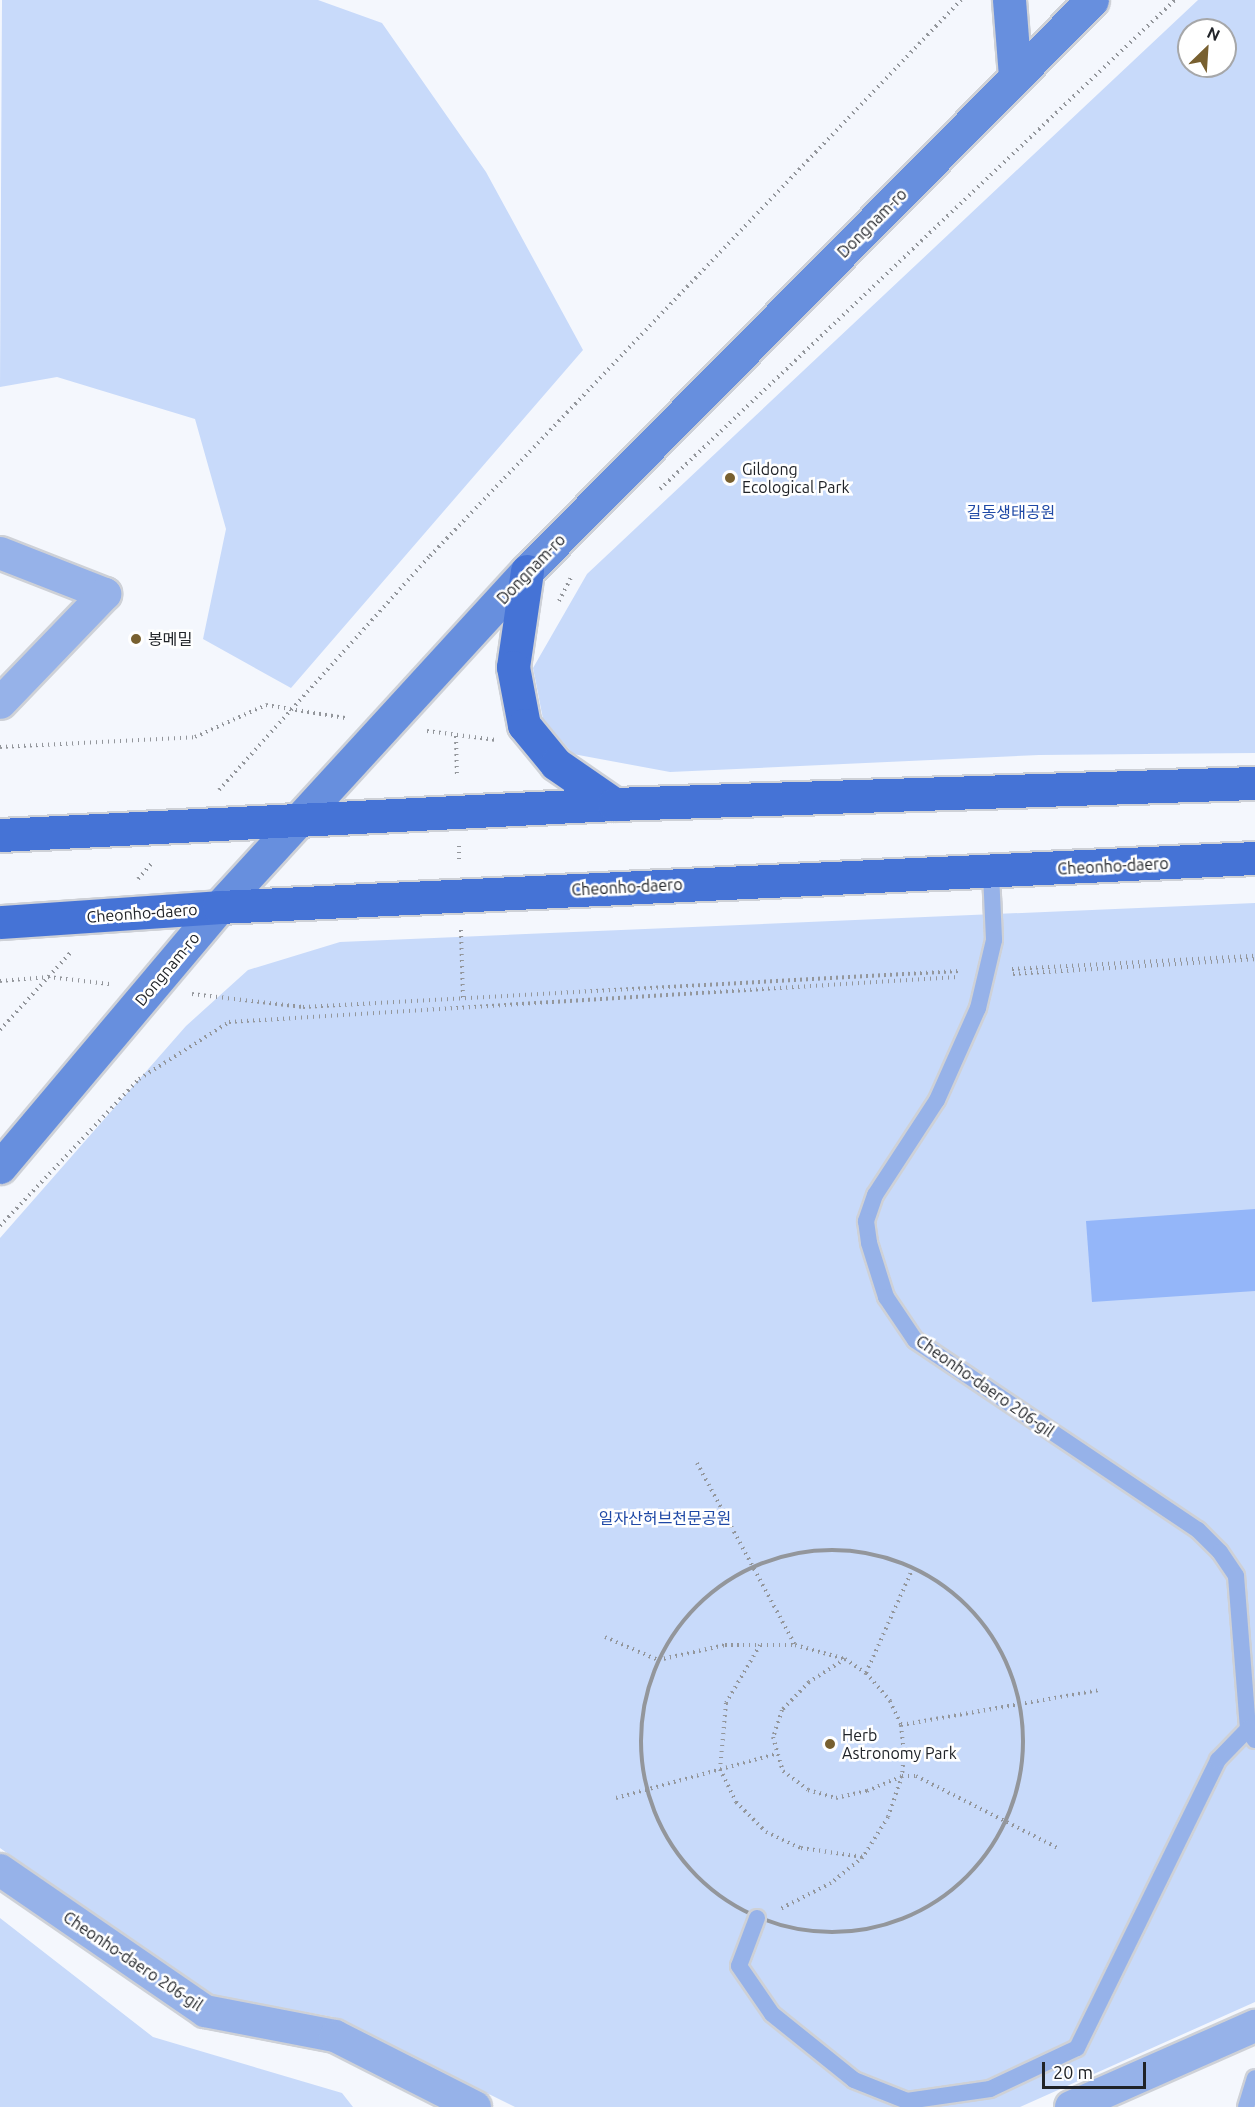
<!DOCTYPE html>
<meta charset="utf-8">
<style>
body{margin:0}
#map{position:relative;width:1255px;height:2107px;overflow:hidden;background:#f4f7fd;font-family:Ubuntu,"Noto Sans KR",sans-serif}
div>[style]{position:absolute}
[style*='--x']{left:calc(var(--x)*1px);top:calc(var(--y)*1px);width:calc(var(--w)*1px);rotate:calc(var(--a)*1deg)}
.green>*{inset:0;background:#c8dafa}
.building>*{inset:0;background:#94b6f9}
.path>*{height:4px;margin-top:-2px;transform-origin:0;background:repeating-linear-gradient(90deg,#93969b 0 1.5px,transparent 0 6px)}
.path>.ring{margin:-2px;padding:0;box-sizing:content-box;background:none;border:4px solid #93969b;border-radius:50%}
.roads{filter:drop-shadow(2px 0 #ced1d7) drop-shadow(-2px 0 #ced1d7) drop-shadow(0 2px #ced1d7) drop-shadow(0 -2px #ced1d7)}
.lane>*{height:16px;margin:-8px;padding:0 8px;transform-origin:8px;border-radius:8px;background:#96b2e9}
.street>*{height:32px;margin:-16px;padding:0 16px;transform-origin:16px;border-radius:16px;background:#96b2e9}
.secondary>*{height:33px;margin:-16.5px;padding:0 16.5px;transform-origin:16.5px;border-radius:16.5px;background:#678fde}
.primary>*{height:33px;margin:-16.5px;padding:0 16.5px;transform-origin:16.5px;border-radius:16.5px;background:#4573d6}
.dots>*{width:16px;height:16px;translate:-50% -50%;box-sizing:border-box;border:3px solid #fff;border-radius:50%}
span{translate:-50% -50%;white-space:nowrap;text-align:center;line-height:1.15;-webkit-text-stroke:5px #fff;paint-order:stroke}
.street-label{font-size:16px;color:#202328}
.poi-label{font-size:16px;color:#202328}
.left{translate:0 -50%;text-align:left}
.park-label{font-size:16px;color:#1f49a6}
.north{position:absolute;left:1177px;top:18px;width:60px;height:60px;box-sizing:border-box;background:#fff;border:2px solid #a6a7a9;border-radius:50%;rotate:25deg;font-size:16px;font-weight:700;line-height:24px;text-align:center;color:#202328}
.north::after{content:'';display:block;margin:auto;width:21px;height:27px;background:#786030;clip-path:polygon(50% 0,100% 100%,50% 72%,0 100%)}
.scale{position:absolute;left:1042px;top:2062px;width:104px;height:27px;box-sizing:border-box;border:3px solid #202328;border-top:0;padding-left:8px;font-size:18px;line-height:21px;white-space:nowrap;color:#202328;-webkit-text-stroke:4px #fff;paint-order:stroke}
</style>
<div id="map">
<div class="green">
<div style="clip-path:polygon(2px 0,318px 0,382px 23px,486px 172px,583px 350px,291px 688px,203px 639px,226px 529px,195px 419px,57px 377px,0 387px)"></div>
<div style="clip-path:polygon(evenodd,1198px 0,1255px 0,1255px 753px,1039px 755px,670px 772px,573px 754px,543px 719px,533px 668px,587px 574px,1198px 0,1189px 30px,1225px 30px,1225px 66px,1189px 66px,1189px 30px)"></div>
<div style="clip-path:polygon(1255px 903px,1255px 2002px,1020px 2107px,515px 2107px,333px 2017px,203px 1993px,0 1848px,0 1238px,186px 1026px,248px 970px,340px 942px)"></div>
<div style="clip-path:polygon(0 1918px,153px 2037px,342px 2093px,353px 2107px,0 2107px)"></div>
</div>
<div class="building">
<div style="clip-path:polygon(1255px 1209px,1255px 1291px,1092px 1302px,1086px 1221px)"></div>
</div>
<div class="path">
<div style="--x:660;--y:489;--w:710;--a:-43.52"></div>
<div style="--x:559;--y:601;--w:28;--a:-63"></div>
<div style="--x:427;--y:731;--w:70;--a:7.4"></div>
<div style="--x:456;--y:736;--w:42;--a:88.6"></div>
<div style="--x:0;--y:747;--w:195;--a:-2.9"></div>
<div style="--x:195;--y:737;--w:78;--a:-24.3"></div>
<div style="--x:266;--y:705;--w:80;--a:9.3"></div>
<div style="--x:219;--y:790;--w:315;--a:-48"></div>
<div style="--x:430;--y:556;--w:769;--a:-46.32"></div>
<div style="--x:459;--y:846;--w:16;--a:90"></div>
<div style="--x:138;--y:879;--w:23;--a:-49"></div>
<div style="--x:461;--y:930;--w:68;--a:88.3"></div>
<div style="--x:1012;--y:969;--w:243;--a:-3.1"></div>
<div style="--x:1013;--y:974;--w:242;--a:-3.5"></div>
<div style="--x:0;--y:981;--w:48;--a:-4.8"></div>
<div style="--x:48;--y:977;--w:62;--a:6.4"></div>
<div style="--x:192;--y:994;--w:112;--a:6.7"></div>
<div style="--x:303;--y:1007;--w:657;--a:-3.14"></div>
<div style="--x:0;--y:1030;--w:104;--a:-47.7"></div>
<div style="--x:0;--y:1226;--w:202;--a:-46.6"></div>
<div style="--x:139;--y:1079;--w:107;--a:-32.3"></div>
<div style="--x:229;--y:1022;--w:730;--a:-3.53"></div>
<div style="--x:697;--y:1463;--w:207;--a:61.7"></div>
<div class="ring" style="left:641px;top:1550px;width:378px;height:378px"></div>
<div style="--x:605;--y:1637;--w:58;--a:23.5"></div>
<div style="--x:658;--y:1660;--w:69;--a:-12.6"></div>
<div style="--x:725;--y:1645;--w:70;--a:0"></div>
<div style="--x:795;--y:1645;--w:52;--a:15.6"></div>
<div style="--x:845;--y:1659;--w:25;--a:34"></div>
<div style="--x:866;--y:1673;--w:37;--a:49"></div>
<div style="--x:890;--y:1701;--w:26;--a:65"></div>
<div style="--x:901;--y:1725;--w:28;--a:84"></div>
<div style="--x:904;--y:1753;--w:23;--a:95"></div>
<div style="--x:902;--y:1776;--w:43;--a:108.9"></div>
<div style="--x:888;--y:1817;--w:47;--a:122"></div>
<div style="--x:863;--y:1857;--w:41;--a:140.9"></div>
<div style="--x:831;--y:1883;--w:57;--a:153"></div>
<div style="--x:760;--y:1645;--w:67;--a:120.4"></div>
<div style="--x:726;--y:1703;--w:66;--a:95.2"></div>
<div style="--x:720;--y:1769;--w:37;--a:64"></div>
<div style="--x:736;--y:1802;--w:42;--a:45"></div>
<div style="--x:766;--y:1832;--w:38;--a:25"></div>
<div style="--x:801;--y:1848;--w:63;--a:8.3"></div>
<div style="--x:845;--y:1659;--w:43;--a:147.4"></div>
<div style="--x:809;--y:1682;--w:39;--a:134"></div>
<div style="--x:782;--y:1710;--w:28;--a:108"></div>
<div style="--x:773;--y:1737;--w:35;--a:74"></div>
<div style="--x:783;--y:1771;--w:31;--a:37"></div>
<div style="--x:808;--y:1790;--w:29;--a:16"></div>
<div style="--x:836;--y:1798;--w:32;--a:-13"></div>
<div style="--x:867;--y:1791;--w:38;--a:-23"></div>
<div style="--x:902;--y:1776;--w:14;--a:0"></div>
<div style="--x:916;--y:1776;--w:159;--a:26.9"></div>
<div style="--x:866;--y:1673;--w:115;--a:-65.9"></div>
<div style="--x:901;--y:1725;--w:201;--a:-10"></div>
<div style="--x:616;--y:1798;--w:166;--a:-15.4"></div>
</div>
<div class="roads">
<div class="lane">
<div style="--x:991;--y:873;--w:67;--a:87.4"></div>
<div style="--x:994;--y:940;--w:70;--a:103.2"></div>
<div style="--x:978;--y:1008;--w:101;--a:114"></div>
<div style="--x:937;--y:1100;--w:113;--a:123.1"></div>
<div style="--x:875;--y:1195;--w:28;--a:109"></div>
<div style="--x:866;--y:1221;--w:22;--a:82"></div>
<div style="--x:869;--y:1243;--w:57;--a:72.5"></div>
<div style="--x:886;--y:1297;--w:52;--a:56"></div>
<div style="--x:915;--y:1340;--w:341;--a:33.9"></div>
<div style="--x:1198;--y:1530;--w:31;--a:45"></div>
<div style="--x:1220;--y:1552;--w:29;--a:56"></div>
<div style="--x:1236;--y:1576;--w:153;--a:85.5"></div>
<div style="--x:1248;--y:1729;--w:13;--a:58"></div>
<div style="--x:757;--y:1918;--w:51;--a:110.6"></div>
<div style="--x:739;--y:1966;--w:58;--a:55.5"></div>
<div style="--x:772;--y:2014;--w:105;--a:38.8"></div>
<div style="--x:854;--y:2080;--w:57;--a:21.6"></div>
<div style="--x:907;--y:2101;--w:84;--a:-8.2"></div>
<div style="--x:990;--y:2089;--w:96;--a:-25.2"></div>
<div style="--x:1077;--y:2048;--w:321;--a:-63.9"></div>
<div style="--x:1218;--y:1760;--w:43;--a:-45.9"></div>
<div style="--x:1246;--y:2107;--w:30;--a:-73"></div>
</div>
<div class="street">
<div style="--x:0;--y:553;--w:113;--a:21.3"></div>
<div style="--x:105;--y:594;--w:151;--a:133.9"></div>
<div style="--x:0;--y:1870;--w:249;--a:34.5"></div>
<div style="--x:205;--y:2011;--w:132;--a:10.9"></div>
<div style="--x:335;--y:2036;--w:157;--a:26.9"></div>
<div style="--x:1071;--y:2107;--w:201;--a:-23.8"></div>
</div>
<div class="secondary">
<div style="--x:1009;--y:0;--w:77;--a:85.5"></div>
<div style="--x:0;--y:1167;--w:340;--a:-49.9"></div>
<div style="--x:219;--y:907;--w:456;--a:-47.5"></div>
<div style="--x:527;--y:571;--w:803;--a:-45.3"></div>
</div>
<div class="primary">
<div style="--x:527;--y:571;--w:97;--a:98.3"></div>
<div style="--x:513;--y:667;--w:59;--a:79.3"></div>
<div style="--x:524;--y:725;--w:50;--a:50.6"></div>
<div style="--x:556;--y:764;--w:70;--a:34.6"></div>
<div style="--x:0;--y:835;--w:615;--a:-2.89"></div>
<div style="--x:614;--y:804;--w:641;--a:-1.88"></div>
<div style="--x:0;--y:922;--w:220;--a:-3.9"></div>
<div style="--x:219;--y:907;--w:1037;--a:-2.71"></div>
</div>
</div>
<div class="dots">
<div style="left:730px;top:478px;background:#786030"></div>
<div style="left:136px;top:639px;background:#786030"></div>
<div style="left:830px;top:1744px;background:#786030"></div>
</div>
<div class="street-label">
<span style="left:872px;top:223px;rotate:-45deg">Dongnam-ro</span>
<span style="left:531px;top:569px;rotate:-46deg">Dongnam-ro</span>
<span style="left:1113px;top:866px;rotate:-3deg">Cheonho-daero</span>
<span style="left:627px;top:887px;rotate:-3deg">Cheonho-daero</span>
<span style="left:142px;top:913px;rotate:-4deg">Cheonho-daero</span>
<span style="left:167px;top:969px;rotate:-50deg">Dongnam-ro</span>
<span style="left:985px;top:1386px;rotate:35deg">Cheonho-daero 206-gil</span>
<span style="left:133px;top:1961px;rotate:34deg">Cheonho-daero 206-gil</span>
</div>
<div class="poi-label">
<span class="left" style="left:742px;top:478px">Gildong<br>Ecological Park</span>
<span class="left" style="left:148px;top:639px">봉메밀</span>
<span class="left" style="left:842px;top:1744px">Herb<br>Astronomy Park</span>
</div>
<div class="park-label">
<span style="left:1011px;top:512px">길동생태공원</span>
<span style="left:665px;top:1518px">일자산허브천문공원</span>
</div>
<div class="north">N</div>
<div class="scale">20 m</div>
</div>
